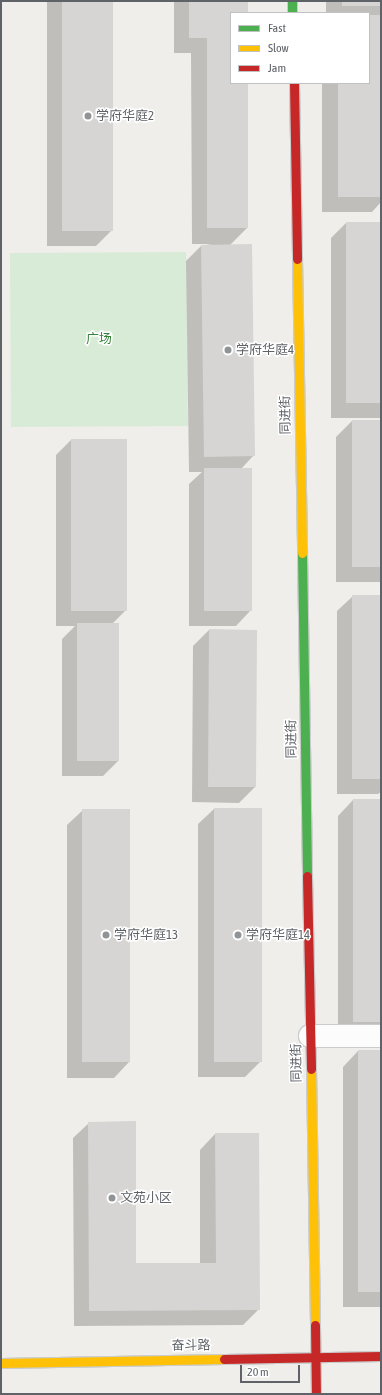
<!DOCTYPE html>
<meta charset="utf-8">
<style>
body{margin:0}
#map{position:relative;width:382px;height:1395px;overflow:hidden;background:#efeeea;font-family:"Asap Condensed","Noto Sans SC",sans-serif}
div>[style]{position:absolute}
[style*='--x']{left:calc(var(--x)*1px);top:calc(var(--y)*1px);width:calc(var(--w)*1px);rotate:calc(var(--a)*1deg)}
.green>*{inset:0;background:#d8ebd6}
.shadow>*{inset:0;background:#0003}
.building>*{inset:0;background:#d6d5d3}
.roads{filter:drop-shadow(1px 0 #cbcccc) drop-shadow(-1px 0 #cbcccc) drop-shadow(0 1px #cbcccc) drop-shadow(0 -1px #cbcccc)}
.street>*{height:22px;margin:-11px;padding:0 11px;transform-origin:11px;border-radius:11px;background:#fdfcfc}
.fast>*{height:9px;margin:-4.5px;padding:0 4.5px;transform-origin:4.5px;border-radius:4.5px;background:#4caf50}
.slow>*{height:9px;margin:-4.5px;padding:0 4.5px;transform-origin:4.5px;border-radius:4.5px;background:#ffc107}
.jam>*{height:9px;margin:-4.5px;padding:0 4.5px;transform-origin:4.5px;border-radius:4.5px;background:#c62828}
.dots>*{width:11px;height:11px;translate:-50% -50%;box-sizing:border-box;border:2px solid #fff;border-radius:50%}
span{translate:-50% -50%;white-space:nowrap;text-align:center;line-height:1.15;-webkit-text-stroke:3px #fff;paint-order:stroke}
.poi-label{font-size:13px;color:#5f6368}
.left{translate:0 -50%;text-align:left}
.park-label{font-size:13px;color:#348238}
.street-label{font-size:13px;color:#5f6368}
.frame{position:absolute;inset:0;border:2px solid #5f6368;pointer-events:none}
.legend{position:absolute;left:230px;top:12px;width:140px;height:72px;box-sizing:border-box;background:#fff;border:1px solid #bfc1c3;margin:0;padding:5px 7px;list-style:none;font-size:12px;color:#5f6368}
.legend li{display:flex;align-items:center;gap:8px;height:20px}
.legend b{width:20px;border:1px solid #bfc1c3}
.scale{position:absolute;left:240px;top:1365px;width:60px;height:18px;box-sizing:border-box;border:2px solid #5f6368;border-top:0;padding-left:5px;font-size:12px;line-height:14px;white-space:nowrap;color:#5f6368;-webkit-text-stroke:3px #fff;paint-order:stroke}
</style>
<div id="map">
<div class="green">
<div style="clip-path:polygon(186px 252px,188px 426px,11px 427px,10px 253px)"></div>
</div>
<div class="shadow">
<div style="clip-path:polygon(47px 1px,112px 1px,112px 230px,96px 246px,47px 246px)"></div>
<div style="clip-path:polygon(174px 1px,247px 1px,247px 13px,231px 13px,231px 83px,247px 83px,247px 228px,230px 245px,254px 455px,241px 469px,251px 610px,236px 626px,189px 626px,189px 484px,202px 472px,189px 472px,186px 261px,201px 246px,211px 244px,192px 244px,191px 53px,174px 53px)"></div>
<div style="clip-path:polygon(326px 1px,381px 1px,381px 202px,372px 212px,322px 212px,322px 83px,369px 83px,369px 13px,326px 13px)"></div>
<div style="clip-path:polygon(346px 223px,381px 223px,380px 418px,331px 418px,331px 238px)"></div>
<div style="clip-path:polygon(352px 421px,381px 421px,381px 582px,336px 582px,336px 437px)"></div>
<div style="clip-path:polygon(71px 440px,126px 610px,112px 624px,118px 761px,103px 776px,62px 776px,62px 639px,75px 626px,56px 626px,56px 455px)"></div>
<div style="clip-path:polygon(353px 596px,381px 596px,381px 792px,378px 794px,337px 794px,337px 611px)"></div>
<div style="clip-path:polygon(209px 630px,256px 631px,255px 787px,239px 803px,192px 802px,193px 646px)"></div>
<div style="clip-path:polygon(353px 800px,381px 800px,381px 1035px,338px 1037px,338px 816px)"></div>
<div style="clip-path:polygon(214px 809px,261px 809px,261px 1061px,245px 1077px,198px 1077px,198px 824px)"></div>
<div style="clip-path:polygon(83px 810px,129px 810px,129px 1062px,114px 1078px,67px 1078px,67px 825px)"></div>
<div style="clip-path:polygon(358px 1051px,381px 1051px,381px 1307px,343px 1307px,343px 1067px)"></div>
<div style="clip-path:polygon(89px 1123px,135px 1264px,200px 1264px,200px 1150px,215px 1134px,259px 1309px,243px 1325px,74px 1326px,73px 1138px)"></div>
</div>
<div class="building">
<div style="clip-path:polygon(62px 1px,113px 1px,113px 231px,62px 231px)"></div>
<div style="clip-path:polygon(189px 1px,248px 1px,248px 13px,231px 13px,231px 83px,248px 83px,248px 228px,207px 228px,207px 38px,189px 38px)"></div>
<div style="clip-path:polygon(342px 1px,381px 1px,381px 6px,342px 6px)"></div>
<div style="clip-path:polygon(369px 15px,381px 15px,381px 197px,338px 197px,338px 83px,369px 83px)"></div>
<div style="clip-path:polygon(346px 222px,381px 222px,381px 403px,346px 403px)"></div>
<div style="clip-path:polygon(252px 244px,255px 456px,204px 457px,201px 245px)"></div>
<div style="clip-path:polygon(352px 420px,381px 420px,381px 567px,352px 567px)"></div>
<div style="clip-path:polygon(71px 439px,127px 439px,127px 611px,71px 611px)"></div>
<div style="clip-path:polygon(204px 468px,252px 468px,252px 611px,204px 611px)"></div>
<div style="clip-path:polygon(352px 595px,381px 595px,381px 779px,352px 779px)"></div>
<div style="clip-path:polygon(77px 623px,119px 623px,119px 761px,77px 761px)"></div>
<div style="clip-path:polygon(209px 629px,257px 630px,256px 787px,208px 787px)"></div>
<div style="clip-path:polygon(353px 799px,381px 799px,381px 1022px,353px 1022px)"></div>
<div style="clip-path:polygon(214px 808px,262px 808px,262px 1062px,214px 1062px)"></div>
<div style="clip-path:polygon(82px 809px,130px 809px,130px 1062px,82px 1062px)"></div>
<div style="clip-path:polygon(358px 1050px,381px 1050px,381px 1292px,358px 1292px)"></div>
<div style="clip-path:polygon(136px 1121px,136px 1263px,216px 1263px,215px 1133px,259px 1133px,260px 1310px,89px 1311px,88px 1122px)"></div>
</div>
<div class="roads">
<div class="street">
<div style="--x:310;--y:1036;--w:71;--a:0"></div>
</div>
<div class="fast">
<div style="--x:292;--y:1;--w:12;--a:90"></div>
<div style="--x:302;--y:553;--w:323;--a:89.1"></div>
</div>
<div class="slow">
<div style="--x:297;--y:259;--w:294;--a:89"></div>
<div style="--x:311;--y:1069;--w:256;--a:89.1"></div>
<div style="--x:1;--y:1363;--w:223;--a:-1"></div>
</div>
<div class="jam">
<div style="--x:294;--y:83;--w:176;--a:89"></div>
<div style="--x:307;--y:876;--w:193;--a:88.8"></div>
<div style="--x:315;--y:1325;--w:69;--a:89.2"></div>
<div style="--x:224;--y:1359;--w:157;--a:-1.1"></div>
</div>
</div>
<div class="dots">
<div style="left:88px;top:116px;background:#919496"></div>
<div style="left:228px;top:350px;background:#919496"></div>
<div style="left:106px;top:935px;background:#919496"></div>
<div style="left:238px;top:935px;background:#919496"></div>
<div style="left:112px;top:1198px;background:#919496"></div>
</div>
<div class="poi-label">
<span class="left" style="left:96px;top:116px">学府华庭2</span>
<span class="left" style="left:236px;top:350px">学府华庭4</span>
<span class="left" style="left:114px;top:935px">学府华庭13</span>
<span class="left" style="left:246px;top:935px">学府华庭14</span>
<span class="left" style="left:120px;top:1198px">文苑小区</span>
</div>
<div class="park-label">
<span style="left:99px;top:339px">广场</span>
</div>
<div class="street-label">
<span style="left:286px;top:415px;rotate:-91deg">同进街</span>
<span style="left:292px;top:739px;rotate:-91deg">同进街</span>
<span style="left:297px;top:1063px;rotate:-91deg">同进街</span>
<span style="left:191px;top:1346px;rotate:-1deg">奋斗路</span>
</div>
<div class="frame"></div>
<ul class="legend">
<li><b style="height:5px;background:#4caf50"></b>Fast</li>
<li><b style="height:5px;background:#ffc107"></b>Slow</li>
<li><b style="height:5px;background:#c62828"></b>Jam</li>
</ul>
<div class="scale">20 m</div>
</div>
